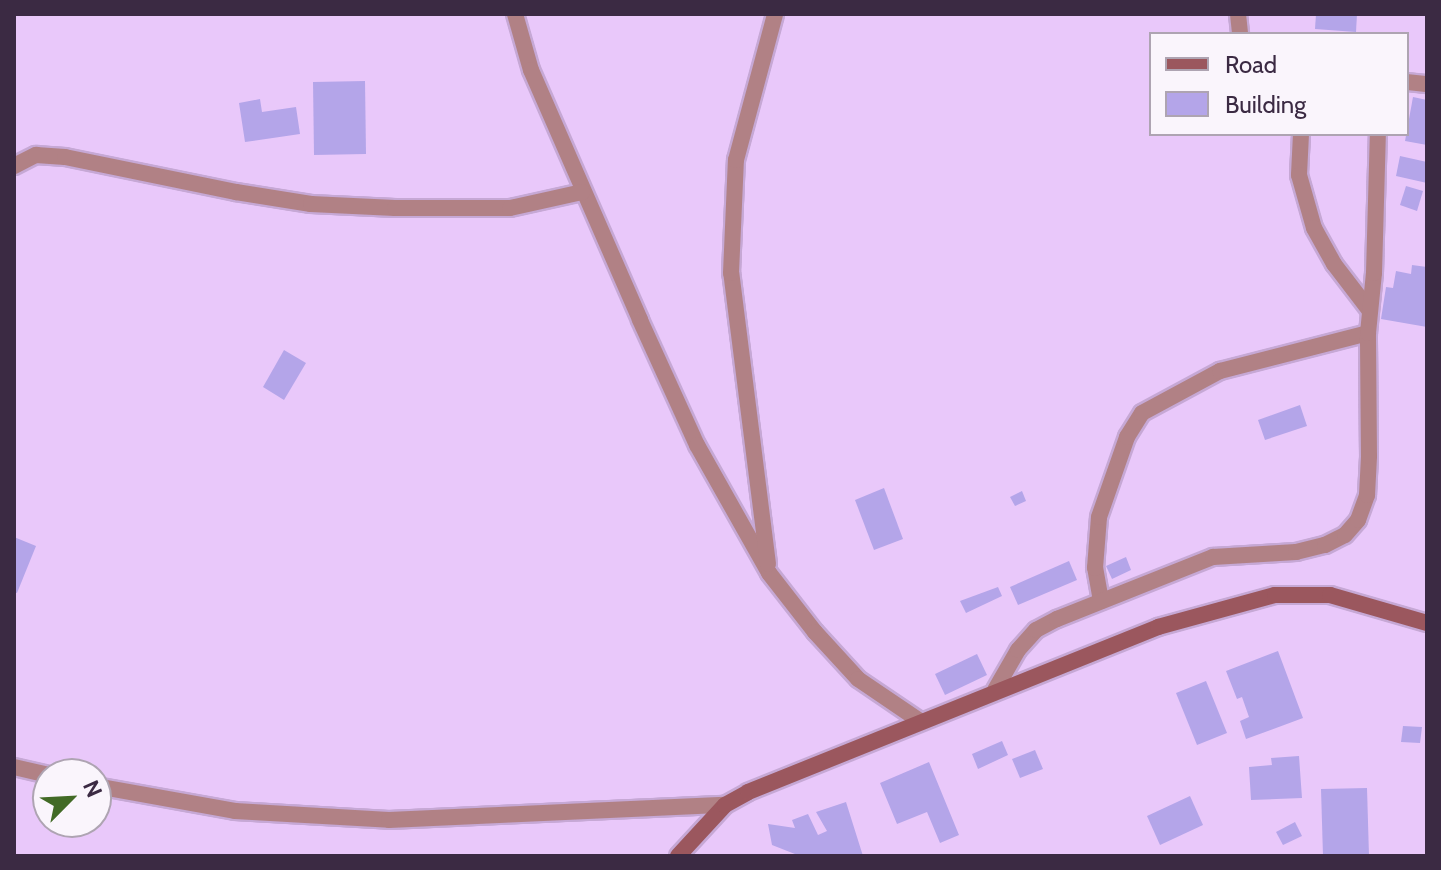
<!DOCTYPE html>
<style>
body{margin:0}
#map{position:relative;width:1441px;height:870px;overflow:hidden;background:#e9c8fa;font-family:Cabin,sans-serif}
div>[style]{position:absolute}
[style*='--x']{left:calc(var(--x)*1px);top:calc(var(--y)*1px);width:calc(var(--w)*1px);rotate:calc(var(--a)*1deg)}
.building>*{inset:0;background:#b4a5e9}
.roads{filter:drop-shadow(2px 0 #c6a8d5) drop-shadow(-2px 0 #c6a8d5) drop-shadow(0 2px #c6a8d5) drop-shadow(0 -2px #c6a8d5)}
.street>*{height:16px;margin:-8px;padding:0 8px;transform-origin:8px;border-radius:8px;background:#b18185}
.secondary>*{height:16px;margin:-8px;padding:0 8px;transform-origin:8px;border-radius:8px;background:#9b575e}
span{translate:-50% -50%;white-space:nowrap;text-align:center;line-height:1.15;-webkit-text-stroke:6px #faf5fc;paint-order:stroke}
.frame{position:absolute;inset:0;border:16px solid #3b2a43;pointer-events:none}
.legend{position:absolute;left:1149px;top:32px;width:260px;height:104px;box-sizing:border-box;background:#faf5fc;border:2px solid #aea4b2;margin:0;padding:10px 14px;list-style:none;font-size:24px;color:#3b2a43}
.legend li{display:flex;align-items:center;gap:16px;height:40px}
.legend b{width:40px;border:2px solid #aea4b2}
.north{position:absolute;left:32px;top:758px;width:80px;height:80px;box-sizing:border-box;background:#faf5fc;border:2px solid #aea4b2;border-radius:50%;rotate:66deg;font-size:22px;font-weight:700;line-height:32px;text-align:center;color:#3b2a43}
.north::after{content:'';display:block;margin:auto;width:28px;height:36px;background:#426a26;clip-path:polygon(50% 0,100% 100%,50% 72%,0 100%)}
</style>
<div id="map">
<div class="building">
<div style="clip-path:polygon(1316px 14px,1357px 14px,1356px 32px,1315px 29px)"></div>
<div style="clip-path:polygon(365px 81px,366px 154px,314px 155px,313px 82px)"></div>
<div style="clip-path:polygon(1413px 97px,1427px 100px,1427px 145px,1405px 141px)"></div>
<div style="clip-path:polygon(260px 99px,262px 112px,296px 107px,300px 134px,245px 142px,239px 103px)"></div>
<div style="clip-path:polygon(1400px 156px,1427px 162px,1427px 183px,1396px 176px)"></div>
<div style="clip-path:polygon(1406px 186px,1423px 191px,1417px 211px,1400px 205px)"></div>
<div style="clip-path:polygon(1412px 265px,1427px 267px,1427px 327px,1381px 319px,1386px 287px,1393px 288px,1396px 271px,1411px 274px)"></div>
<div style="clip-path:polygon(284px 350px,306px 363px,284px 400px,263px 387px)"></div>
<div style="clip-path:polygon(1300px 405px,1307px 426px,1265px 440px,1258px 420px)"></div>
<div style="clip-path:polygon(884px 488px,903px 539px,874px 550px,855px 500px)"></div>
<div style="clip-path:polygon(1022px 491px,1026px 501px,1015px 506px,1010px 497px)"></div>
<div style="clip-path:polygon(14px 537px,36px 546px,17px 593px,14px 592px)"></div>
<div style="clip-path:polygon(1126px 557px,1131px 570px,1112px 579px,1106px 566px)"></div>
<div style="clip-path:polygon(1069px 561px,1077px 580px,1018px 605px,1010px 587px)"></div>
<div style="clip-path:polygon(998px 587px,1002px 596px,966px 613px,960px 601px)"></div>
<div style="clip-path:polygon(1278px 651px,1303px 718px,1246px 739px,1240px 721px,1249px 717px,1242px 697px,1237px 699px,1226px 671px)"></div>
<div style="clip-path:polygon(977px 654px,987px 675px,945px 695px,935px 674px)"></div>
<div style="clip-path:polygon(1206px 681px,1227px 733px,1197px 745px,1176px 693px)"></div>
<div style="clip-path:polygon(1403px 726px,1422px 727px,1420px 743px,1401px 742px)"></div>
<div style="clip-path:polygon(1002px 741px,1008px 755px,978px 769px,972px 754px)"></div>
<div style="clip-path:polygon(1035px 750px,1043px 769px,1020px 778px,1012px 759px)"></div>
<div style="clip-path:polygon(1299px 756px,1302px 798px,1251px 800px,1249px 767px,1272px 765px,1271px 758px)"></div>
<div style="clip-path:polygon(929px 762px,959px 835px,940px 843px,927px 812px,897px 824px,880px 783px)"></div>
<div style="clip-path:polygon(1367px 788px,1369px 856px,1323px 856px,1321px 789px)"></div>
<div style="clip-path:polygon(1190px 796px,1203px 825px,1160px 845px,1147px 816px)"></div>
<div style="clip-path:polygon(846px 802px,863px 856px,800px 856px,772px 845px,768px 824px,795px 828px,792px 820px,808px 814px,818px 835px,827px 831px,816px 812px)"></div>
<div style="clip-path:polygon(1295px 822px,1302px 836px,1283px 845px,1276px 832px)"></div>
</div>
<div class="roads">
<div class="street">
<div style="--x:515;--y:14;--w:58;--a:74.1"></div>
<div style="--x:531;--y:70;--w:273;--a:66.4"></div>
<div style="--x:640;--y:320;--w:137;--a:65.5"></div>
<div style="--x:697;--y:445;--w:147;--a:60.6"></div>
<div style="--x:769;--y:573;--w:75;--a:52.1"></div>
<div style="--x:815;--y:632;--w:64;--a:47.5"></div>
<div style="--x:858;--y:679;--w:75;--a:34.1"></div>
<div style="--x:1238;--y:14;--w:20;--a:84"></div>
<div style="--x:1407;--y:82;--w:20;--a:6"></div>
<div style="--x:1301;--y:134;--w:41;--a:92.8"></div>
<div style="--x:1299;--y:175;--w:55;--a:74.2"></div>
<div style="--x:1314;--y:228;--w:41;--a:60.9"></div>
<div style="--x:1334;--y:264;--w:59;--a:52.5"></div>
<div style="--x:14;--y:166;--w:25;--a:-27"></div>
<div style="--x:36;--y:155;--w:29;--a:4"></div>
<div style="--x:65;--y:157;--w:175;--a:11.6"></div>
<div style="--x:236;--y:192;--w:76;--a:9.1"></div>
<div style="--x:311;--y:204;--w:84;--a:2.7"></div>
<div style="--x:395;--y:208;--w:115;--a:0"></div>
<div style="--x:510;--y:208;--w:74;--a:-12.5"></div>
<div style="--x:768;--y:564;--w:293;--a:-97.2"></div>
<div style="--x:731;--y:273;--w:113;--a:-87.5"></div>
<div style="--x:736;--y:160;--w:151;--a:-75"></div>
<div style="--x:1101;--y:601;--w:34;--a:-100"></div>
<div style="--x:1095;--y:568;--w:51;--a:-85.5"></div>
<div style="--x:1099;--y:517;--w:85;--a:-70.7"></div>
<div style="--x:1127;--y:437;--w:28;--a:-58"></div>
<div style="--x:1142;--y:413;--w:89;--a:-28.3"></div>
<div style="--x:1220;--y:371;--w:153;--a:-14.4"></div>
<div style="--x:995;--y:690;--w:46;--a:-60.1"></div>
<div style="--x:1018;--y:650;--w:27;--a:-48"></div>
<div style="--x:1036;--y:630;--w:24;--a:-28"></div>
<div style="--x:1057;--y:619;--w:168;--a:-21.7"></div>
<div style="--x:1213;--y:557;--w:83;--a:-3.4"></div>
<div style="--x:1296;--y:552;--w:30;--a:-14"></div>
<div style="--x:1325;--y:545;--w:22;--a:-27"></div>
<div style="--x:1345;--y:535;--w:20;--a:-49"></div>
<div style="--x:1358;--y:520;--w:27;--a:-70"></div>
<div style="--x:1367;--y:495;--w:39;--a:-87"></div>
<div style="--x:1369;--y:456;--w:123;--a:-90.5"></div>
<div style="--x:1368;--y:333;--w:60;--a:-84.3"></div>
<div style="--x:1374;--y:273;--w:139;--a:-88.4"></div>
<div style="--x:14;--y:767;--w:35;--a:13"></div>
<div style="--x:96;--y:786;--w:141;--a:10.2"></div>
<div style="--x:235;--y:811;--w:154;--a:3.3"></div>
<div style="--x:389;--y:820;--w:336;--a:-2.6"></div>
</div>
<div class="secondary">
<div style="--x:678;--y:856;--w:69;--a:-47.3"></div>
<div style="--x:725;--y:805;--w:26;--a:-29"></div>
<div style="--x:748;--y:792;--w:442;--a:-21.9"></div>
<div style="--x:1158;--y:627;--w:121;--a:-15.3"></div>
<div style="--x:1275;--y:595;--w:55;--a:0"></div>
<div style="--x:1330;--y:595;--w:101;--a:16.1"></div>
</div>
</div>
<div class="frame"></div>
<ul class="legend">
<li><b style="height:10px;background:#9b575e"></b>Road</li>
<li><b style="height:22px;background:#b4a5e9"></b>Building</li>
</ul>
<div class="north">N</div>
</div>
